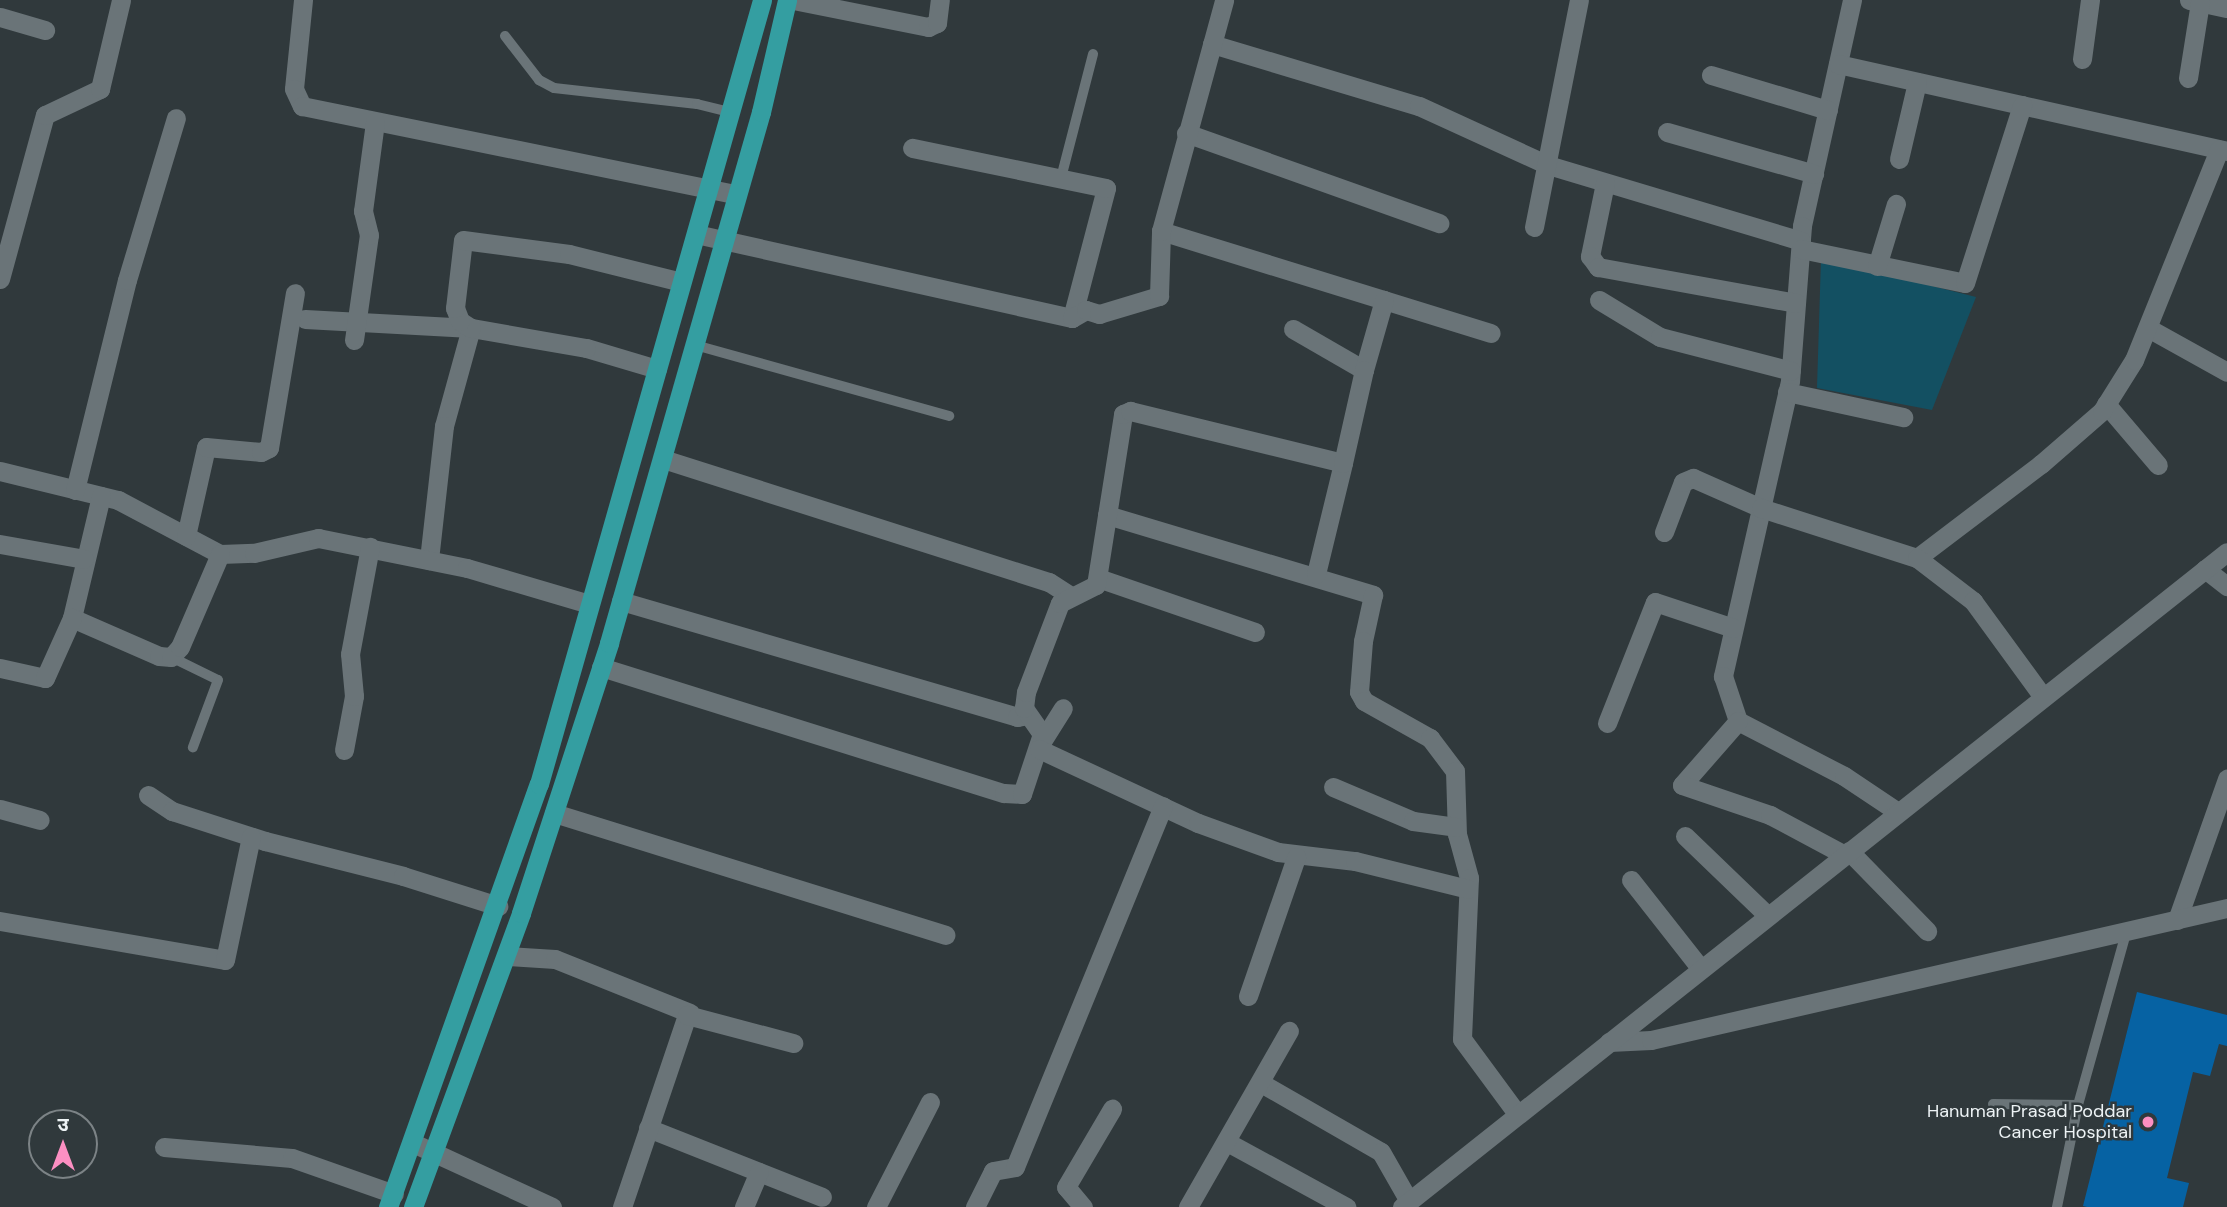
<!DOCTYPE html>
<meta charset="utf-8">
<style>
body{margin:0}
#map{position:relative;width:2227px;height:1207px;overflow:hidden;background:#30393c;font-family:"DM Sans","Noto Sans Devanagari",sans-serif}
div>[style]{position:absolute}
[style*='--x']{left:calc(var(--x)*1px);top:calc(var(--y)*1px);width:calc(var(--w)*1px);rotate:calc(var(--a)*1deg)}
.green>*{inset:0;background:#135062}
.building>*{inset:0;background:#0662a3}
.service>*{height:10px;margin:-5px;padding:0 5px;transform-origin:5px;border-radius:5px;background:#6a7478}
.minor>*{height:19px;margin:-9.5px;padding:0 9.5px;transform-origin:9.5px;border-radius:9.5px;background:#6a7478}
.secondary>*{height:19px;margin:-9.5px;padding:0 9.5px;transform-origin:9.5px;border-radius:9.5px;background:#6a7478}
.primary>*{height:19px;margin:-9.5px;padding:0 9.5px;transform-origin:9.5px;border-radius:9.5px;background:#349ea1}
.dots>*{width:19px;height:19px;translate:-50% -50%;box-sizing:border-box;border:4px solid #30393c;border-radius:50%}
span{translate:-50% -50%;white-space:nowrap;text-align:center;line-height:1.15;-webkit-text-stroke:5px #30393c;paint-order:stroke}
.poi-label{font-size:18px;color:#edf3f5}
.right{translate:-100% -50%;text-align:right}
.north{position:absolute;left:28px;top:1109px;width:70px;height:70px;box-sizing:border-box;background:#30393c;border:2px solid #7c8386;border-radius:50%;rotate:0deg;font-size:19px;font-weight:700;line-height:28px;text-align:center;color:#edf3f5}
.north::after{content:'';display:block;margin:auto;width:24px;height:32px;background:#fc8fc2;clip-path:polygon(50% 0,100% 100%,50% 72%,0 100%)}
</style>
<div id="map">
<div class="green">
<div style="clip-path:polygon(1821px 258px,1976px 297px,1932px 410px,1817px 388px)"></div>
</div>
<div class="building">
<div style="clip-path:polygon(2137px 992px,2227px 1015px,2227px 1046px,2219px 1044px,2210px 1076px,2193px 1072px,2167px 1178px,2189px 1183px,2183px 1207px,2087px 1207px,2083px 1206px)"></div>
</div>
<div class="service">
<div style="--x:505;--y:36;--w:56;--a:52.3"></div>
<div style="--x:539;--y:80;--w:17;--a:28"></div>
<div style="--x:554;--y:88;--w:144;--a:6.4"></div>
<div style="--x:697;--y:104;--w:34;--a:14"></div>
<div style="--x:1061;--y:178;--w:128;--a:-75.5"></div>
<div style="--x:695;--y:345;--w:264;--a:15.6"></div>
<div style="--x:171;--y:657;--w:52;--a:26.1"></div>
<div style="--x:218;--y:680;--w:72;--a:110.5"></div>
<div style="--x:1993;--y:1104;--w:85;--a:0.7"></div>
<div style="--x:2078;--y:1105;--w:179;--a:-74.4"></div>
<div style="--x:2057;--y:1207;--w:104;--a:-78.4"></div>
</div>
<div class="minor">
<div style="--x:303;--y:0;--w:89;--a:95.8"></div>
<div style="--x:294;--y:89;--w:19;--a:65"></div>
<div style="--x:302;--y:106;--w:443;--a:11.5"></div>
<div style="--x:793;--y:0;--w:138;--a:11.3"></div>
<div style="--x:928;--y:27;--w:10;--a:-24"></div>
<div style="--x:937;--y:23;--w:23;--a:-83"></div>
<div style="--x:1852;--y:0;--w:231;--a:102.5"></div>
<div style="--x:1802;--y:226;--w:155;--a:94.4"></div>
<div style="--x:1790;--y:381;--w:303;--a:102.8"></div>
<div style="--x:1723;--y:676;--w:47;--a:71.6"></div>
<div style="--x:1738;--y:721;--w:119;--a:27.4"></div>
<div style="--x:1844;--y:776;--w:65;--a:33.7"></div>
<div style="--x:2189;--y:0;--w:39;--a:12"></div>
<div style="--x:0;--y:17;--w:47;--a:16.1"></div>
<div style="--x:1212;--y:44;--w:216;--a:16.7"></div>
<div style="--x:1419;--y:106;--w:142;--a:24.6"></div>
<div style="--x:1548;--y:165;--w:264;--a:16.7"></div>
<div style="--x:2082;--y:59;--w:60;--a:-82.3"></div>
<div style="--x:1838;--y:64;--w:399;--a:12.6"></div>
<div style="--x:1711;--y:75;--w:122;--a:16.7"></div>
<div style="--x:2188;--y:78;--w:77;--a:-81"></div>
<div style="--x:1667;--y:132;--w:153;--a:15.9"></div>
<div style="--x:1186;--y:133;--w:269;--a:19.6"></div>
<div style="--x:1899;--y:159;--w:79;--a:-76.8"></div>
<div style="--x:1605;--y:183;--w:75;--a:101.6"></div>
<div style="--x:1590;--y:256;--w:14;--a:54"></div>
<div style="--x:1598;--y:267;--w:201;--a:10.3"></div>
<div style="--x:1534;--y:227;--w:231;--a:-78.8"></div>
<div style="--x:1161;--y:231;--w:345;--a:17.2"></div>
<div style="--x:696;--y:234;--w:385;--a:12.6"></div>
<div style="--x:1072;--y:318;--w:134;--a:-75.3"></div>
<div style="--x:1106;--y:188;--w:198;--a:-168.3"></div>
<div style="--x:1801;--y:249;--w:167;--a:11.7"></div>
<div style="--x:1965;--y:283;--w:187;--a:-72.2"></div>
<div style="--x:1877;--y:266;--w:65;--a:-73"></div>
<div style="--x:0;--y:279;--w:170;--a:-74.7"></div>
<div style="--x:45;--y:115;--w:61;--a:-25.3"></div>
<div style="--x:100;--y:89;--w:91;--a:-76.7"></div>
<div style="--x:1599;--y:300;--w:71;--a:31.2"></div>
<div style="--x:1660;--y:337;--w:135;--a:14.5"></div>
<div style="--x:1072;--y:318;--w:16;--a:-30"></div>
<div style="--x:1086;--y:310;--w:14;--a:17"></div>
<div style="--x:1099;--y:314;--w:63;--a:-16.7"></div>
<div style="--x:1159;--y:296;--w:65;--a:-88.2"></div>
<div style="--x:1161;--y:231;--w:239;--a:-74.7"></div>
<div style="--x:305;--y:319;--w:166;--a:3.1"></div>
<div style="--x:471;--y:328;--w:102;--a:105.4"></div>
<div style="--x:444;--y:426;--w:135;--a:96.4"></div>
<div style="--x:2148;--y:328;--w:90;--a:29.1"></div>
<div style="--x:1293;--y:329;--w:82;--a:30"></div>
<div style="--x:1364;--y:370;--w:73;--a:-74.1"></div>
<div style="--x:354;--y:340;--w:106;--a:-81.9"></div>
<div style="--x:369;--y:235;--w:25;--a:-104"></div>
<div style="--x:363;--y:211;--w:90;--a:-82.3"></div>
<div style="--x:657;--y:369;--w:74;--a:-163.5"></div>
<div style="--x:586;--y:348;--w:117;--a:-170.1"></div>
<div style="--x:471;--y:328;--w:13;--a:-148"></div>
<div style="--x:460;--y:321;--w:14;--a:-111"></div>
<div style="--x:455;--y:308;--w:68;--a:-83.3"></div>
<div style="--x:463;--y:240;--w:107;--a:7.5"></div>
<div style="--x:569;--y:254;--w:115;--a:14"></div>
<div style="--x:1787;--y:392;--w:119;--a:12.2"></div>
<div style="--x:2106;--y:404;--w:80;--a:49.6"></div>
<div style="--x:663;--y:459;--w:405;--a:17.7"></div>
<div style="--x:1049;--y:582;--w:24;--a:33"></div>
<div style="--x:0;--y:471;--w:122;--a:13.8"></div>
<div style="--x:118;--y:500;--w:115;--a:27.9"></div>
<div style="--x:220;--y:554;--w:34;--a:-2"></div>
<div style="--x:254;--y:553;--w:66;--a:-13.2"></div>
<div style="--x:318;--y:538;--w:152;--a:11.4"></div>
<div style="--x:467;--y:568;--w:127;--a:16.4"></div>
<div style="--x:75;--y:490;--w:216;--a:-76.1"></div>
<div style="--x:127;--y:280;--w:169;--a:-73.2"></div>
<div style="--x:101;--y:496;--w:125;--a:103.4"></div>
<div style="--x:72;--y:618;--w:95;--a:23.6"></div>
<div style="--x:159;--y:656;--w:12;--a:5"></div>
<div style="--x:171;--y:657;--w:13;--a:-48"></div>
<div style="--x:180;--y:647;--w:101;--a:-66.7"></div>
<div style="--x:1107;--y:515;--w:278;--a:16.7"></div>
<div style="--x:1373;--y:595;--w:47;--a:102.3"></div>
<div style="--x:1363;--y:641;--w:51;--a:94.5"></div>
<div style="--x:1359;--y:692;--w:10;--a:61"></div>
<div style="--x:1364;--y:701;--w:76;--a:29.3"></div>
<div style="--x:1430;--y:738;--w:41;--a:52.9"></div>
<div style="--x:1455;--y:771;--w:63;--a:88.2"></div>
<div style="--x:1457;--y:834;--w:46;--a:74.7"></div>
<div style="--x:1469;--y:878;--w:161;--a:92.5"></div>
<div style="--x:1462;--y:1039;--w:94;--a:53.6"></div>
<div style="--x:1664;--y:532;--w:53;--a:-69.2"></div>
<div style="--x:1683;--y:482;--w:11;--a:-22"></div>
<div style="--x:1693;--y:478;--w:74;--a:23.8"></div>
<div style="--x:1761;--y:508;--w:164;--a:17.8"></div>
<div style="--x:1917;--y:558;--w:156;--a:-37.2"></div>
<div style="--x:2041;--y:464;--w:81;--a:-41"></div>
<div style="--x:2102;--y:411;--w:60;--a:-57.9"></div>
<div style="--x:2134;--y:360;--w:227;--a:-68"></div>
<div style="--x:186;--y:536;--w:91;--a:-77.3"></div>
<div style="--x:206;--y:447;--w:55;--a:5.2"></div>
<div style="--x:261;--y:452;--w:9;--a:-27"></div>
<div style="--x:269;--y:448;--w:157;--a:-80.5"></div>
<div style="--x:0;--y:544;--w:85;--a:10.1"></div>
<div style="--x:1917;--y:558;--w:71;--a:37.5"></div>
<div style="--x:1973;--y:601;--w:119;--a:53.9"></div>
<div style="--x:2205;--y:569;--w:28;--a:38"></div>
<div style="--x:1316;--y:574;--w:114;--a:-76.3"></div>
<div style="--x:1098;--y:578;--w:166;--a:19"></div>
<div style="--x:621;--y:601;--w:413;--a:16.3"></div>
<div style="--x:1017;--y:717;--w:11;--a:-10"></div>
<div style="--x:601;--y:667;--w:422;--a:17.4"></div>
<div style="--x:1004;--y:793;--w:18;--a:3"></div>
<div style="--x:1022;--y:794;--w:63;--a:-71.6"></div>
<div style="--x:1042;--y:734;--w:32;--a:-125"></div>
<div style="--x:1024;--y:708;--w:16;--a:-83"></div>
<div style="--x:1026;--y:692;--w:95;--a:-69.1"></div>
<div style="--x:1060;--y:603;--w:40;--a:-26.6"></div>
<div style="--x:1096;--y:585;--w:173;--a:-81"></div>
<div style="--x:1123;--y:414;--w:8;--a:-23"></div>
<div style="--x:1130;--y:411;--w:219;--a:13.7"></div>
<div style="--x:1343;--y:463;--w:95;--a:-77.3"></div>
<div style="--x:0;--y:668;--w:46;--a:12.5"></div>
<div style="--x:45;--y:678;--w:66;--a:-65.8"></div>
<div style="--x:1738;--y:721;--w:85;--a:131.2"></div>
<div style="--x:1682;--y:785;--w:93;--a:18.8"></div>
<div style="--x:1770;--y:815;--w:85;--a:28.1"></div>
<div style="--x:1607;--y:723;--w:130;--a:-68.4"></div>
<div style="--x:1655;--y:602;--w:82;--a:18.4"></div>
<div style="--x:1041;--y:743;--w:41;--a:-57.8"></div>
<div style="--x:1039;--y:749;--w:175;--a:25"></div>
<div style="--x:1198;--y:823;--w:85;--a:19.9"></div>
<div style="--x:1278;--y:852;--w:78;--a:6.7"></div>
<div style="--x:1355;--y:861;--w:116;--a:13.9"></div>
<div style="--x:344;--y:750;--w:55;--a:-79.5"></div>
<div style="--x:354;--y:696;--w:42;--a:-95.4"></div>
<div style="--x:350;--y:654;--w:109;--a:-79.4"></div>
<div style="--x:1333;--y:787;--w:87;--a:23"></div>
<div style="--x:1413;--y:821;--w:43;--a:7.9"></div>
<div style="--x:148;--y:795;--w:29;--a:34"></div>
<div style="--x:172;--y:811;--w:98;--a:17.9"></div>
<div style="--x:265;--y:841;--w:142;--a:14.2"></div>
<div style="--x:403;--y:876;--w:100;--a:17.5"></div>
<div style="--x:0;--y:809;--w:41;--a:15.4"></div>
<div style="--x:554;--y:813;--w:410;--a:17.3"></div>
<div style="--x:1685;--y:836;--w:115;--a:43.9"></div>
<div style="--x:1849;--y:851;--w:112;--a:45.7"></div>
<div style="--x:1631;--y:880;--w:113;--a:51.8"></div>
<div style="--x:2177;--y:920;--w:150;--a:-70.5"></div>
<div style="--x:0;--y:921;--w:228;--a:9.8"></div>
<div style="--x:225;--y:960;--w:126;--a:-78.1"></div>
<div style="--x:506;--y:956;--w:49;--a:3.5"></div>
<div style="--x:555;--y:959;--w:145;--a:21.8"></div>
<div style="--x:1248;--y:996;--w:147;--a:-70.9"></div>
<div style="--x:1609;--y:1042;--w:42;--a:-2.7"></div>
<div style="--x:1651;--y:1040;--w:591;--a:-12.91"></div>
<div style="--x:1261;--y:1083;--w:138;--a:29.9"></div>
<div style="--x:1381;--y:1152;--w:56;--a:60.3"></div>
<div style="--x:648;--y:1128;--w:187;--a:21.6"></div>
<div style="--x:1227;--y:1142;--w:136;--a:28.6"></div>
<div style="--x:413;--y:1143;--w:153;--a:24.7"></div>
<div style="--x:164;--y:1147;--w:128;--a:4.9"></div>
<div style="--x:292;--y:1158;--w:108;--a:19.4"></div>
<div style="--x:622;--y:1207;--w:203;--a:-71.3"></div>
<div style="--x:687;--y:1015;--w:110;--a:14.8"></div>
<div style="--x:744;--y:1207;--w:38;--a:-67"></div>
<div style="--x:876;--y:1207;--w:118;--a:-62.8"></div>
<div style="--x:975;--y:1207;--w:40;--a:-63.4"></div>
<div style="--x:993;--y:1171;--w:22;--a:-10"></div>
<div style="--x:1015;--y:1167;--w:390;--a:-67.7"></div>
<div style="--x:1083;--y:1207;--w:26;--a:-130"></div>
<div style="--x:1066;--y:1187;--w:91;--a:-59.5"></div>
<div style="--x:1188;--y:1207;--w:203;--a:-60.2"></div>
</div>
<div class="secondary">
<div style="--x:1402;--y:1207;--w:1053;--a:-38.45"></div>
</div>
<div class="primary">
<div style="--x:388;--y:1207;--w:449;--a:-70.4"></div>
<div style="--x:539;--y:784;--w:815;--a:-74.12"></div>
<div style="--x:413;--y:1207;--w:313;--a:-69.8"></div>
<div style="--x:521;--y:913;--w:284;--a:-71.9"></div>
<div style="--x:609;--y:643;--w:552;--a:-74.03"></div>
<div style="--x:761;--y:112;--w:115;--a:-76.9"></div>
</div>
<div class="dots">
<div style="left:2148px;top:1122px;background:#fc8fc2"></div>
</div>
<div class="poi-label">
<span class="right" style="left:2132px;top:1122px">Hanuman Prasad Poddar<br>Cancer Hospital</span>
</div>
<div class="north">उ</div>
</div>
